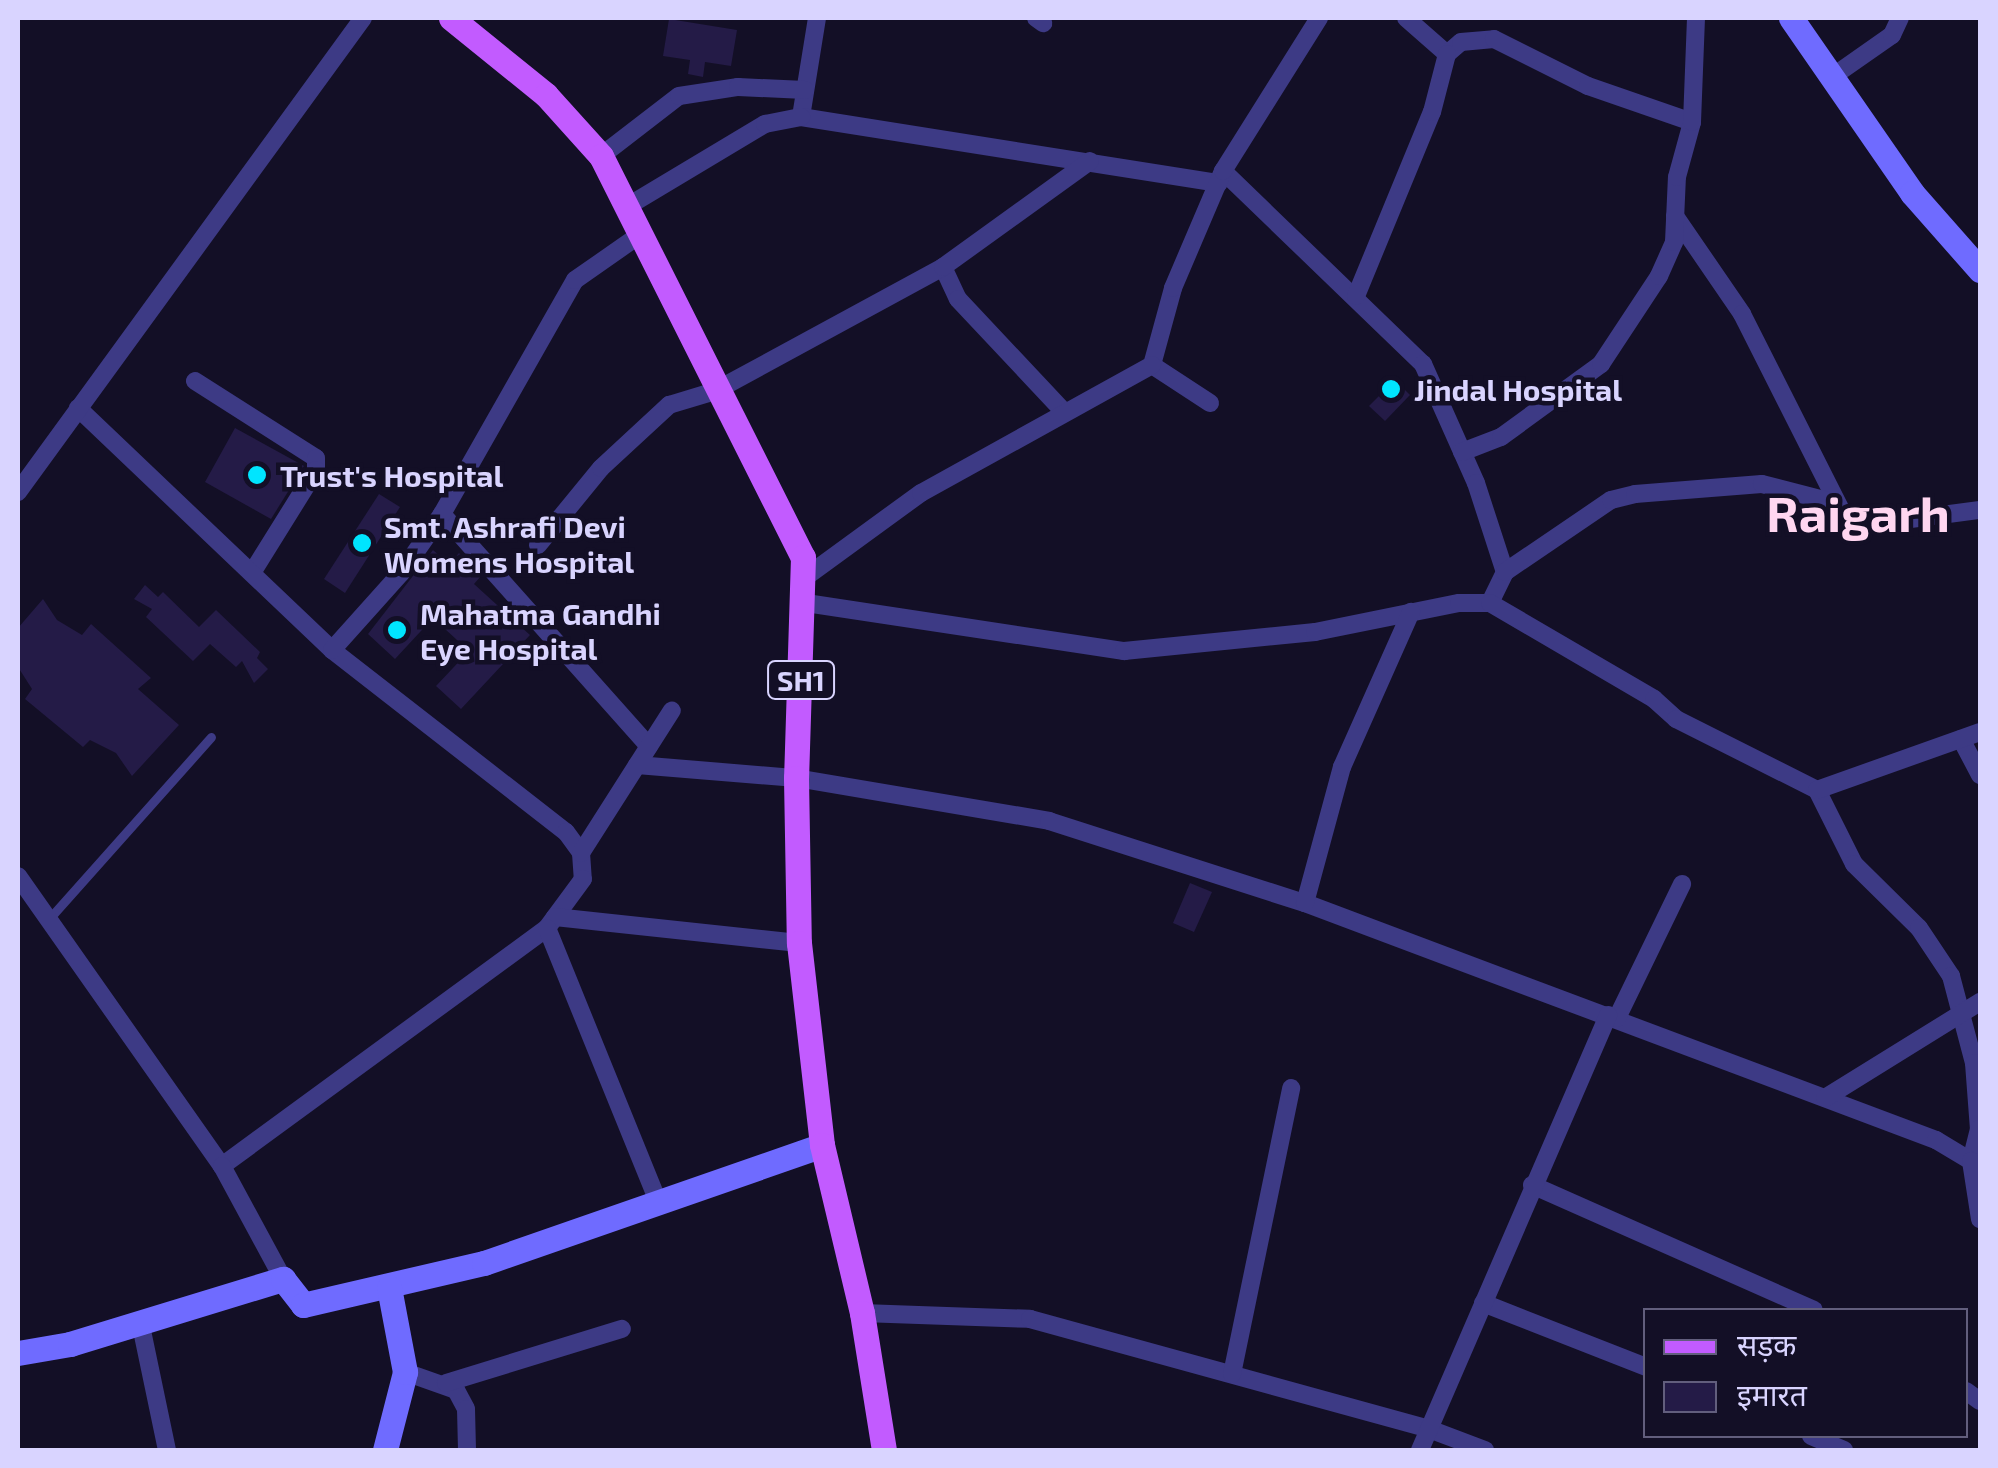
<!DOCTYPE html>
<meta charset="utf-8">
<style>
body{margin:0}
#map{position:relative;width:1998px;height:1468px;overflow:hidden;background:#130f26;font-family:"Exo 2","Noto Sans Devanagari",sans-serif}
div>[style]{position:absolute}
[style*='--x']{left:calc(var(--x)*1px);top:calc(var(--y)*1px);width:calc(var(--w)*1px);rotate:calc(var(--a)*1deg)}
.building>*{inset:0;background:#241b47}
.lane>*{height:9px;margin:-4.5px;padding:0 4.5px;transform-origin:4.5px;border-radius:4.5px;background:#3d3a85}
.street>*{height:18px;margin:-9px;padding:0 9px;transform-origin:9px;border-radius:9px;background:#3d3a85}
.secondary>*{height:25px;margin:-12.5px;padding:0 12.5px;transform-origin:12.5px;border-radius:12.5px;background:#6f6bff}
.primary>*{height:25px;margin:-12.5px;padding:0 12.5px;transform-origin:12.5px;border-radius:12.5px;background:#c25bff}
.dots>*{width:28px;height:28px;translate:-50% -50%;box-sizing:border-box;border:5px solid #130f26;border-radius:50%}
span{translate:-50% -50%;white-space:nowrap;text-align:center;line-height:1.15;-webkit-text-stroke:9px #130f26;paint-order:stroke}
.shield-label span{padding:2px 8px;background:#130f26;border:2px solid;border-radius:8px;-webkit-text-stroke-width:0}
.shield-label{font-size:28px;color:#d9d4ff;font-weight:700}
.poi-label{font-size:30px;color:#d9d4ff;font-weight:700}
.left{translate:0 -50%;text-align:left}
.town-label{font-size:50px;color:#ffd6f0;font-weight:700}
.frame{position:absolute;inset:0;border:20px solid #d9d4ff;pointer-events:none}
.legend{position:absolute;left:1643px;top:1308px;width:325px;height:130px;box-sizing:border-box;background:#130f26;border:2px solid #625e7d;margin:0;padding:12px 18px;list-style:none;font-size:30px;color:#d9d4ff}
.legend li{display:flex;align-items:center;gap:20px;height:50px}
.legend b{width:50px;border:2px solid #625e7d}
</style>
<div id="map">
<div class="building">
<div style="clip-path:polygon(669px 19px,737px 30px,731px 66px,705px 62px,703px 77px,688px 74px,690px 60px,663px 56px)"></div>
<div style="clip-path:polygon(1395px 380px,1410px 395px,1385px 421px,1369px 406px)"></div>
<div style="clip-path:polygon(235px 428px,304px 466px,271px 519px,205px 482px)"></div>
<div style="clip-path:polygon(379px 494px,400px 507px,345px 593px,324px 579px)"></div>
<div style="clip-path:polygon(433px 550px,449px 564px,459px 553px,481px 576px,474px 584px,530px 635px,461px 709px,436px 686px,469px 651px,433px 618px,395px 659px,368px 634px)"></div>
<div style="clip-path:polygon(145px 585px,158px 597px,163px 592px,199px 627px,216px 610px,260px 652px,257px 658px,268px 669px,254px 683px,242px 661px,236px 667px,210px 644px,193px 661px,146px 617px,152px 609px,134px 599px)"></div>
<div style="clip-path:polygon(43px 599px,57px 620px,82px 635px,91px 624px,151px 678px,138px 689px,179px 725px,132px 776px,116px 753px,90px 740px,83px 747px,25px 699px,32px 689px,18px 667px,18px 628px)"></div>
<div style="clip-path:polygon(1190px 883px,1212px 892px,1194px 932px,1173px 923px)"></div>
</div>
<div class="lane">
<div style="--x:48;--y:920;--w:245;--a:-48.3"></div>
</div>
<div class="street">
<div style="--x:817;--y:18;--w:100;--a:99.2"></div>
<div style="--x:801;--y:117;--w:423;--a:9"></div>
<div style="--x:1036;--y:18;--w:9;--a:36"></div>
<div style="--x:1406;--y:18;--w:55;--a:41.3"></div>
<div style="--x:1447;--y:54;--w:18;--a:-41"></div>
<div style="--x:1461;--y:42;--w:33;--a:-5"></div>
<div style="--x:1494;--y:39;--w:105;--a:26.6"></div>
<div style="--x:1588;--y:86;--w:110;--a:19.1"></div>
<div style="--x:1832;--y:77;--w:73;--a:-35"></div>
<div style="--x:1892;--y:35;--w:19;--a:-65"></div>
<div style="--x:601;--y:156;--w:98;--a:-37.6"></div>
<div style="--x:679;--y:96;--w:60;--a:-8.7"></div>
<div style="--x:738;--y:87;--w:67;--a:2.6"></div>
<div style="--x:1223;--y:171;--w:278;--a:44"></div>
<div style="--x:1423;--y:364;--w:130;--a:66"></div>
<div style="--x:1476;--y:483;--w:94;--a:72"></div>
<div style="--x:1505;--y:572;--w:34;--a:116"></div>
<div style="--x:628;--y:206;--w:160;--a:-30.9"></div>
<div style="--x:765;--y:124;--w:37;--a:-11"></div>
<div style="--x:1675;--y:216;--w:119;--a:55.6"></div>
<div style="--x:1742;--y:314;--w:233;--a:63.2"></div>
<div style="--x:1847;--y:522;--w:12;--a:20"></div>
<div style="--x:1858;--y:526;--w:123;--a:-7.5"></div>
<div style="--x:943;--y:267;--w:35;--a:65"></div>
<div style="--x:958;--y:299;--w:154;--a:46.8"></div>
<div style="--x:1356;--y:296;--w:199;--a:-67.6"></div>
<div style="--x:1432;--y:112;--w:60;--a:-75.5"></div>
<div style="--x:195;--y:381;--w:143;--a:32.5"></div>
<div style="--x:316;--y:458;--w:12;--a:90"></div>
<div style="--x:316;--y:470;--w:121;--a:121.9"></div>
<div style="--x:1210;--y:403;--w:69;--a:-146.8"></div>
<div style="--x:1152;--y:365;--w:80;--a:-74.7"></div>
<div style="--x:1173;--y:288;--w:127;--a:-66.9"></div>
<div style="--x:1223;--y:171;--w:181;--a:-57.9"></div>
<div style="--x:78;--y:408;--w:351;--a:43.6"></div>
<div style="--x:332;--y:650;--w:296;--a:37.9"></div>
<div style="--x:566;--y:832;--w:26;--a:54"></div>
<div style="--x:581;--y:853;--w:26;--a:86"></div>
<div style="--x:583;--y:879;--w:61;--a:126.3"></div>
<div style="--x:547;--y:928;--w:403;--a:143.8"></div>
<div style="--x:1462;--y:452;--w:42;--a:-21"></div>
<div style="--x:1501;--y:437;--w:124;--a:-36.1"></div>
<div style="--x:1601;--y:364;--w:105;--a:-56.6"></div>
<div style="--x:1659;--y:276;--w:37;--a:-66"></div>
<div style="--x:1674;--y:242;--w:65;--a:-87.4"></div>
<div style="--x:1677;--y:177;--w:57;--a:-74.7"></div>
<div style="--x:1692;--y:122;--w:104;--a:-87.8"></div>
<div style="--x:18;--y:492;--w:586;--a:-53.95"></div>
<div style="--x:442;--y:514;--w:311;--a:48.3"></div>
<div style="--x:538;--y:545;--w:99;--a:-50.7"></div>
<div style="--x:601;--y:468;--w:93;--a:-42.8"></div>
<div style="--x:669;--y:405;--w:48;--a:-16.9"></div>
<div style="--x:715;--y:391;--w:260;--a:-28.5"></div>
<div style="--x:943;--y:267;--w:181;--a:-35.8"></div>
<div style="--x:1505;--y:572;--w:128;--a:-34.2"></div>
<div style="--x:1611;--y:500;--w:25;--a:-14"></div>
<div style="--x:1635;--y:494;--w:127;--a:-4.5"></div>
<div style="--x:1762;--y:484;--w:72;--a:14.4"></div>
<div style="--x:807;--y:576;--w:141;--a:-36.1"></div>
<div style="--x:921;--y:493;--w:264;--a:-29"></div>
<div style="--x:806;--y:603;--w:322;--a:8.6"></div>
<div style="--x:1124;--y:651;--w:192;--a:-5.7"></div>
<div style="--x:1315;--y:632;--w:147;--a:-11.4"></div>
<div style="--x:1459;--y:603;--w:31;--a:0"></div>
<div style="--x:1490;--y:603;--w:190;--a:30.3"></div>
<div style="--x:1654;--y:699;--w:30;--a:42"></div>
<div style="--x:1676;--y:719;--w:158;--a:26.7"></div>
<div style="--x:1817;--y:790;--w:83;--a:63.4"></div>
<div style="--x:1854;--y:864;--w:91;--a:44.6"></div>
<div style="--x:1919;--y:928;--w:58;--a:56.3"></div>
<div style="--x:1951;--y:976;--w:90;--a:75.2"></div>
<div style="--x:1974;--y:1063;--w:66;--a:85.7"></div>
<div style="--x:1979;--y:1129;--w:33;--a:104"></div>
<div style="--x:332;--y:650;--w:103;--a:-48.1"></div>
<div style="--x:401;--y:573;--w:72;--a:-55.2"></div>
<div style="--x:442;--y:514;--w:269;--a:-60.4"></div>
<div style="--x:575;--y:280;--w:80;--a:-34.9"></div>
<div style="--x:1961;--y:739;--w:41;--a:62.2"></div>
<div style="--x:637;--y:765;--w:160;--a:4.7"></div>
<div style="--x:796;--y:778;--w:257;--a:9.6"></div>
<div style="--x:1049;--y:821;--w:269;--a:17.8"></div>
<div style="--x:1305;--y:903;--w:674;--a:20.59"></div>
<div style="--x:1936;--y:1140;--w:41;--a:31"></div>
<div style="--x:1971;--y:1161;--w:59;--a:81.2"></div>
<div style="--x:1817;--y:790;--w:173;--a:-19.6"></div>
<div style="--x:581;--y:853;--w:169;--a:-57.5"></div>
<div style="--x:18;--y:876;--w:355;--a:54.9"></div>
<div style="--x:222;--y:1166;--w:128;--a:61.6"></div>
<div style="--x:1305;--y:903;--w:141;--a:-74.8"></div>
<div style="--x:1342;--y:767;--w:170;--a:-66"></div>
<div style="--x:555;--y:917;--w:245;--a:6.1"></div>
<div style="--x:547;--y:928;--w:298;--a:67.9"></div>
<div style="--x:1617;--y:1018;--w:149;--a:-64.1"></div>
<div style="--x:1825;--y:1098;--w:182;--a:-31.8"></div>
<div style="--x:1532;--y:1185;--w:308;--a:23.9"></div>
<div style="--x:1483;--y:1303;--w:175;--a:21.4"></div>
<div style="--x:862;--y:1313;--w:168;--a:2"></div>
<div style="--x:1030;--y:1319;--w:414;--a:15.4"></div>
<div style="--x:1429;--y:1429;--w:60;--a:20.6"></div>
<div style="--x:140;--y:1321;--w:132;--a:78.2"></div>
<div style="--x:405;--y:1372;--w:54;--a:19.4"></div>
<div style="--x:456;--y:1390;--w:21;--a:62"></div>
<div style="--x:466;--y:1409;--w:41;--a:88.6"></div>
<div style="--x:1232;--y:1374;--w:292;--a:-78.3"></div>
<div style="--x:446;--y:1383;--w:184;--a:-17.1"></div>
<div style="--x:1966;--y:1391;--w:17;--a:36"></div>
<div style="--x:1811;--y:1436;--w:36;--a:23"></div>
<div style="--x:1420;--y:1450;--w:474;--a:-66.6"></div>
</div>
<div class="secondary">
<div style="--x:1791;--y:18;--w:213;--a:55.3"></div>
<div style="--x:1912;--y:193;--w:103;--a:48.6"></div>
<div style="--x:18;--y:1353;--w:53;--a:-9.8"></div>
<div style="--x:70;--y:1344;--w:223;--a:-17"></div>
<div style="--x:283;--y:1279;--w:33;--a:52"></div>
<div style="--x:303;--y:1305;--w:186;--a:-13.1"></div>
<div style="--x:484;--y:1263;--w:358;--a:-19.2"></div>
<div style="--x:385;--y:1450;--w:81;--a:-75.6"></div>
<div style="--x:405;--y:1372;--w:86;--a:-100.7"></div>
</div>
<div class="primary">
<div style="--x:451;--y:18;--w:122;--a:39"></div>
<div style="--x:546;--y:95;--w:82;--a:48"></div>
<div style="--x:601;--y:156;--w:449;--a:63.3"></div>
<div style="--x:803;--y:557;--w:221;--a:91.8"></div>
<div style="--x:796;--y:778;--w:165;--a:89"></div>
<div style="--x:799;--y:943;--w:203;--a:83.5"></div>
<div style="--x:822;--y:1145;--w:173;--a:76.6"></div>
<div style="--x:862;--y:1313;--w:139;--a:80.9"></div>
</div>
<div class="dots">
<div style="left:1391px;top:389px;background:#00e5ff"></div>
<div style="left:257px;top:475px;background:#00e5ff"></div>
<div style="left:362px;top:543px;background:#00e5ff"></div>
<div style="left:397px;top:630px;background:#00e5ff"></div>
</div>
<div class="shield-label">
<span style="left:801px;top:680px">SH1</span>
</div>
<div class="poi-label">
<span class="left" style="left:1414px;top:389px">Jindal Hospital</span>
<span class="left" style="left:280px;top:475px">Trust's Hospital</span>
<span class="left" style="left:384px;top:543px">Smt. Ashrafi Devi<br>Womens Hospital</span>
<span class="left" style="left:420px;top:630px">Mahatma Gandhi<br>Eye Hospital</span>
</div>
<div class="town-label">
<span style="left:1858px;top:513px">Raigarh</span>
</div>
<div class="frame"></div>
<ul class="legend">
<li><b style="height:12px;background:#c25bff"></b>सड़क</li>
<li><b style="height:28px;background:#241b47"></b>इमारत</li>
</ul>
</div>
